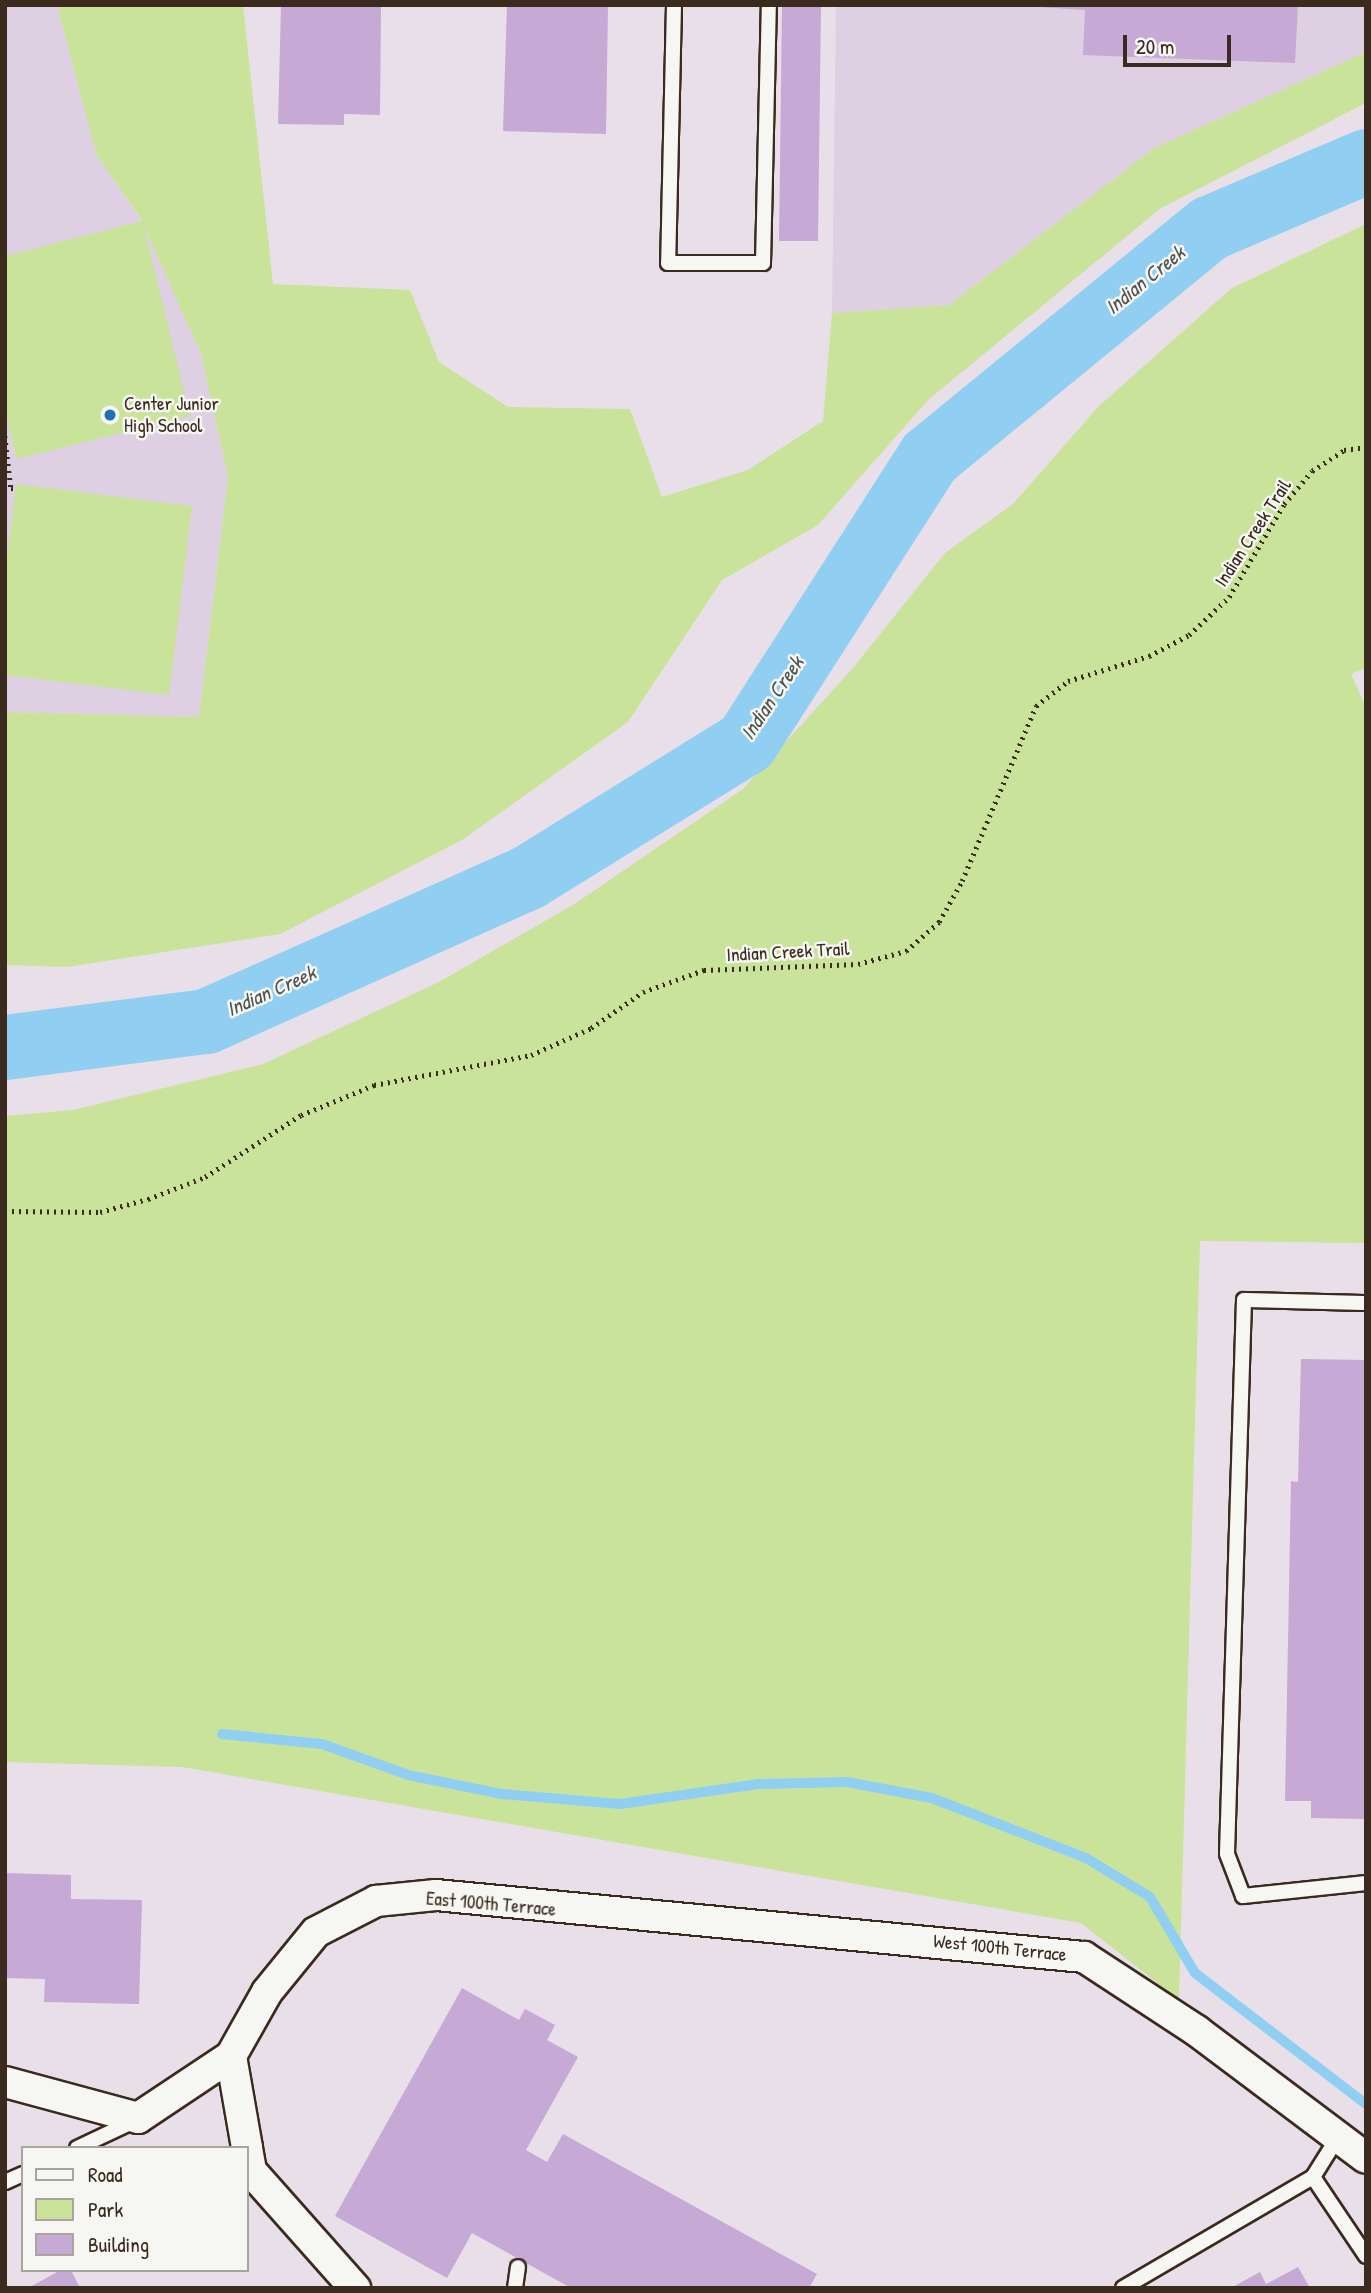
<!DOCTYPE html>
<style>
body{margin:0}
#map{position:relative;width:1371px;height:2293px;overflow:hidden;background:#e8dfe9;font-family:"Patrick Hand",sans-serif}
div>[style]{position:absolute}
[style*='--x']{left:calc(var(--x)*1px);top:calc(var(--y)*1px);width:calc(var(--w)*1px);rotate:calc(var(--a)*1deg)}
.built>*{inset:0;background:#decfe3}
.green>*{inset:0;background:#cae39a}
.stream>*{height:10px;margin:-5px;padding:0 5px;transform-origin:5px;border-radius:5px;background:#91cff2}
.river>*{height:65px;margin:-32.5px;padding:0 32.5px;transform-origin:32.5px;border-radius:32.5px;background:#91cff2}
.building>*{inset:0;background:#c6a9d5}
.path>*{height:4.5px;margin-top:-2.25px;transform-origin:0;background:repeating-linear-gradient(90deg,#3b2a1e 0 2px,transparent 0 7px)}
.roads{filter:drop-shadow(2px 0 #3b2a1e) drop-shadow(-2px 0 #3b2a1e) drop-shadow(0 2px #3b2a1e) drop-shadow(0 -2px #3b2a1e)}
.lane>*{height:14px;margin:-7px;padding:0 7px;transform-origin:7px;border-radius:7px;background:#f6f6f2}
.street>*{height:30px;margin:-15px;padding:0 15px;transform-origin:15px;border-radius:15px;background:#f6f6f2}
.dots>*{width:19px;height:19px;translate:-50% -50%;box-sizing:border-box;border:4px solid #f6f6f2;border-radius:50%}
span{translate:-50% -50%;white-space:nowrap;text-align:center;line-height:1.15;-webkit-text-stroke:5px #f6f6f2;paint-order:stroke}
.poi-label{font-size:19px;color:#3b2a1e}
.left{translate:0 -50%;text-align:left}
.street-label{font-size:19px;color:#3b2a1e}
.water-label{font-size:21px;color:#505353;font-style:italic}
.frame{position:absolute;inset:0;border:7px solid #3b2a1e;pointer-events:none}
.legend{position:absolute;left:21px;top:2146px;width:228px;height:126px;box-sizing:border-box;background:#f6f6f2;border:2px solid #aba49d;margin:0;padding:9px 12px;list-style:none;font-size:21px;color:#3b2a1e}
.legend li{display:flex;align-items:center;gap:14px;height:35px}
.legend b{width:35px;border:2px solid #aba49d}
.scale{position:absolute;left:1123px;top:35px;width:108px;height:32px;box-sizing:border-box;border:4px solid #3b2a1e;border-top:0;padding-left:9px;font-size:21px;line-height:24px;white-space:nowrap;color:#3b2a1e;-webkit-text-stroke:5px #f6f6f2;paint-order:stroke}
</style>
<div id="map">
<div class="built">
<div style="clip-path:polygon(5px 5px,57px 5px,96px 154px,142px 222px,201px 354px,228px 477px,199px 717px,5px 712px)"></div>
<div style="clip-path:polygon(836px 5px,1366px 5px,1366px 52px,1154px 148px,949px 305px,832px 313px)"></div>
</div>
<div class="green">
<div style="clip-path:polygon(57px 5px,243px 5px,273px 284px,410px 290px,439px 362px,508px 407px,630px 409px,662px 497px,748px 470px,823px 421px,832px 313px,949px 305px,1154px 148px,1366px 52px,1366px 103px,1161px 208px,928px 400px,818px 525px,722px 580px,628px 722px,462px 840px,280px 934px,67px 967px,5px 965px,5px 712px,199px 717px,228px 477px,201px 354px,144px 227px,190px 416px,17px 459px,5px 413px,5px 256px,142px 221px,96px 154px)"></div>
<div style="clip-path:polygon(1366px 224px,1366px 668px,1351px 674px,1366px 707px,1366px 1243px,1200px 1241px,1179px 2000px,1081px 1923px,182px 1767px,5px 1762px,5px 1116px,73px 1110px,263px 1064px,439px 982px,576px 903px,743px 789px,853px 668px,945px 553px,1013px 504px,1099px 406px,1232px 288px)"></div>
<div style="clip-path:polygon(16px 484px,192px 506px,169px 695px,5px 675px,5px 574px)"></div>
</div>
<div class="stream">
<div style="--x:222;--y:1734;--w:100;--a:5.7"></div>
<div style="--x:322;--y:1744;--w:91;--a:19.8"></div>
<div style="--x:408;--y:1775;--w:95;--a:11.5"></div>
<div style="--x:501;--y:1794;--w:119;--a:4.8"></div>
<div style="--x:620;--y:1804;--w:140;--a:-8.2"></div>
<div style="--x:759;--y:1784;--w:88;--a:-1.3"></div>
<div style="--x:847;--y:1782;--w:86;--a:10.7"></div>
<div style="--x:932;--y:1798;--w:165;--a:21.3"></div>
<div style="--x:1086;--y:1858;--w:75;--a:31.4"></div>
<div style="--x:1150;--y:1897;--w:88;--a:59.4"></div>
<div style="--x:1195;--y:1973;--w:215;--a:37.5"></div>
</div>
<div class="river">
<div style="--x:5;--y:1047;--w:203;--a:-7.4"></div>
<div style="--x:206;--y:1021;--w:353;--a:-24.1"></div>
<div style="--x:528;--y:877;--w:256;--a:-31.8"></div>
<div style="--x:746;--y:742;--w:339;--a:-57.3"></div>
<div style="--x:929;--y:457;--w:362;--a:-39.3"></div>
<div style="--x:1209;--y:228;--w:171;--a:-23.1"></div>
</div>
<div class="building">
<div style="clip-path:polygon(281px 5px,381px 5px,380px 115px,344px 114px,344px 125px,278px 124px)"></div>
<div style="clip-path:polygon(507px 5px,608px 5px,606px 134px,503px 131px)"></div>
<div style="clip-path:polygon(782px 5px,821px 5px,818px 241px,779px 241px)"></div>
<div style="clip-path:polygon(1009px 5px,1298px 5px,1295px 63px,1083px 55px,1085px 10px)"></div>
<div style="clip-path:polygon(1301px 1359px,1366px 1360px,1366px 1819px,1311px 1818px,1311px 1801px,1285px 1801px,1291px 1481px,1298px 1482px)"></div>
<div style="clip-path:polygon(5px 1873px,71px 1875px,71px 1899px,142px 1900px,139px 2004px,44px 2002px,45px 1979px,5px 1978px)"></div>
<div style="clip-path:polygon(462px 1988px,519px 2020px,525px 2009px,555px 2025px,547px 2040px,578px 2057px,526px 2150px,547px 2162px,563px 2134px,817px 2274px,809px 2288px,571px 2288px,472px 2233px,447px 2278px,335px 2216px)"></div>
<div style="clip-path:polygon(1298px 2267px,1310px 2288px,1231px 2288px,1260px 2272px,1266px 2284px)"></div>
<div style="clip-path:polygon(61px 2270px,71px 2270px,80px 2288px,28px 2288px)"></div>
</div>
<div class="path">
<div style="--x:5;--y:436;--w:52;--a:83.4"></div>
<div style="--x:11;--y:488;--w:5;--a:11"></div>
<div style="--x:5;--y:1211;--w:95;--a:0.6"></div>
<div style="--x:100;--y:1212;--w:50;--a:-15.2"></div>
<div style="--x:148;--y:1199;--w:61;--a:-21.1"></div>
<div style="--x:205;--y:1177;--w:114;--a:-32.9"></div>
<div style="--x:301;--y:1115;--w:79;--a:-22.3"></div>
<div style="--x:374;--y:1085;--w:160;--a:-10.8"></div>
<div style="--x:531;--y:1055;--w:66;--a:-24.2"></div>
<div style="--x:591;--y:1028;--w:63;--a:-34.7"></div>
<div style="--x:643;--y:992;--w:65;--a:-19.8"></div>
<div style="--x:704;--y:970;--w:154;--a:-2.2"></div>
<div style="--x:858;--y:964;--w:50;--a:-15.2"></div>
<div style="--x:906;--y:951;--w:44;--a:-41.3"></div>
<div style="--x:939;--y:922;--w:47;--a:-60.7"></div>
<div style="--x:962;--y:881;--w:190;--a:-67.1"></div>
<div style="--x:1036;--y:706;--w:41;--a:-38"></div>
<div style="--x:1068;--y:681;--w:85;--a:-17.2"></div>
<div style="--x:1149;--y:656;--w:45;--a:-27.7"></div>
<div style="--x:1189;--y:635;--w:55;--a:-43.5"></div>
<div style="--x:1229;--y:597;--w:108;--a:-59.4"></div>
<div style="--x:1284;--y:504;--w:43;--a:-49.7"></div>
<div style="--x:1312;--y:471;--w:38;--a:-33"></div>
<div style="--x:1344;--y:450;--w:22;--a:-8"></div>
</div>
<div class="roads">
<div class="lane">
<div style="--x:674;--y:5;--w:258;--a:91.3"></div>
<div style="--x:668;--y:263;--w:95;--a:0"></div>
<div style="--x:763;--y:263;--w:258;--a:-88.7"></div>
<div style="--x:1366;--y:1303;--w:122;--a:-178.6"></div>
<div style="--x:1244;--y:1300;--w:554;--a:91.76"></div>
<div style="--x:1227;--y:1854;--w:45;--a:69.1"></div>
<div style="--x:1243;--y:1896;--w:124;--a:-6"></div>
<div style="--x:77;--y:2148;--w:63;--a:-25.3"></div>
<div style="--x:1313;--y:2177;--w:95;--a:56.1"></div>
<div style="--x:5;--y:2182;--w:20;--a:-24"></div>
<div style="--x:515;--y:2288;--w:21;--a:-82"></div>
<div style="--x:1123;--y:2288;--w:220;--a:-30.3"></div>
<div style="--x:1313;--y:2177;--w:47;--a:-58"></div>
</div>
<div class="street">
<div style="--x:231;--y:2056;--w:93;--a:80.1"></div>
<div style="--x:5;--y:2082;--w:138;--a:15.1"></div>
<div style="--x:138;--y:2118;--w:112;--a:-33.7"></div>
<div style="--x:231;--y:2056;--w:73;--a:-60.6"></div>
<div style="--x:267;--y:1992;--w:77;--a:-50.8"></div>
<div style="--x:316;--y:1932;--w:68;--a:-27.3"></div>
<div style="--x:376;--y:1901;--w:60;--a:-5.7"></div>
<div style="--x:436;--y:1895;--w:651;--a:5.47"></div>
<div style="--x:1084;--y:1957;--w:135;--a:33.2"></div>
<div style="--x:1197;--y:2031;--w:211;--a:36.9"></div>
<div style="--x:247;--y:2148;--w:23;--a:80"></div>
<div style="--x:251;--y:2171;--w:157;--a:48.4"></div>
</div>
</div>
<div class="dots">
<div style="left:110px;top:415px;background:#1f6fb2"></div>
</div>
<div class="poi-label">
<span class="left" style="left:124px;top:415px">Center Junior<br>High School</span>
</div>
<div class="street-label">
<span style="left:1253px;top:533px;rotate:-57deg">Indian Creek Trail</span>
<span style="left:788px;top:952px;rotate:-3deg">Indian Creek Trail</span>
<span style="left:491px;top:1904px;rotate:5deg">East 100th Terrace</span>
<span style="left:1000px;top:1948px;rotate:6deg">West 100th Terrace</span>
</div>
<div class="water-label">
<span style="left:1145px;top:280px;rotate:-39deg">Indian Creek</span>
<span style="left:772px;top:698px;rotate:-56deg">Indian Creek</span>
<span style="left:271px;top:991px;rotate:-24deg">Indian Creek</span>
</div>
<div class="frame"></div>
<ul class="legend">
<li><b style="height:9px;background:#f6f6f2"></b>Road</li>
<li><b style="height:19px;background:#cae39a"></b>Park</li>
<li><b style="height:19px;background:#c6a9d5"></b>Building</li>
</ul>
<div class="scale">20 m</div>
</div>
